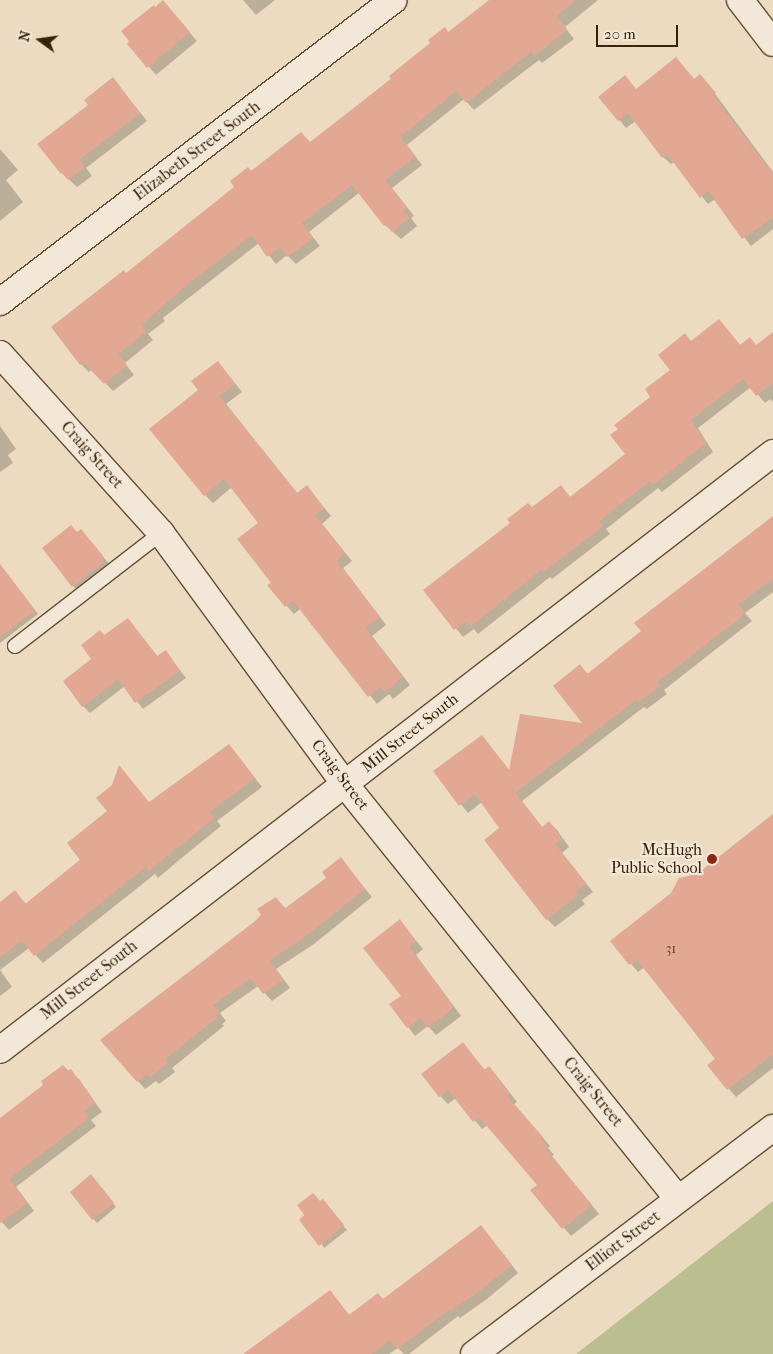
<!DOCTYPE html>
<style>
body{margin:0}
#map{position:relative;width:773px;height:1354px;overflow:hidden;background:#ecdbc1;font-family:"IM FELL French Canon",serif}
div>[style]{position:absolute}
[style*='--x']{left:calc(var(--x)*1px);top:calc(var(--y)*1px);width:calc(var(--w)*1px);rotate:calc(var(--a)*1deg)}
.green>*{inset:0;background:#bbbf90}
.shadow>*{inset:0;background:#0003}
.building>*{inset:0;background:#e3a893}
.roads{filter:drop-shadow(1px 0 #655036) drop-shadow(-1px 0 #655036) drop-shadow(0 1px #655036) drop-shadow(0 -1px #655036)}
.service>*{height:14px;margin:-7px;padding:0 7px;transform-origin:7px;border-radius:7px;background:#f3e8d7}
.minor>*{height:26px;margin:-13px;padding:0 13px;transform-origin:13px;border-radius:13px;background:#f3e8d7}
.dots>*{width:14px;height:14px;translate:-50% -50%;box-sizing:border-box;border:2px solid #f3e8d7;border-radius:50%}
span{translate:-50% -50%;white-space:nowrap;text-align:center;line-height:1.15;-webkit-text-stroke:4.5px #f3e8d7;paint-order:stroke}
.number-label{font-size:14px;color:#63442b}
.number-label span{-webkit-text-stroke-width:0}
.street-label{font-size:16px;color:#382208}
.poi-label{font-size:16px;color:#382208}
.right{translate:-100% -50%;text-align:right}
.north{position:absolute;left:15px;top:15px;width:50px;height:50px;-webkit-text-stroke:4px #f3e8d7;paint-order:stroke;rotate:284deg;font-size:14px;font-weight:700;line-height:20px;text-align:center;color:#382208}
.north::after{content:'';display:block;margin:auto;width:18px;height:22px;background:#382208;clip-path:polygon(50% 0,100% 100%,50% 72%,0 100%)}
.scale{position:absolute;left:596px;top:25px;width:82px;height:22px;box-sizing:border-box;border:2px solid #382208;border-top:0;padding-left:6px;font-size:15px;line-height:18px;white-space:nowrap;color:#382208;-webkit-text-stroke:4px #f3e8d7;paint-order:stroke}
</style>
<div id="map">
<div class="green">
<div style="clip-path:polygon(773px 1201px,773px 1354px,576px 1354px)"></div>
</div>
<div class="shadow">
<div style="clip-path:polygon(243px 0,275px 0,256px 15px)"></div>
<div style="clip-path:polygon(491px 0,598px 0,565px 27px,574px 39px,542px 63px,539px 60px,474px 110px,464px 99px,407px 145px,422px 165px,392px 188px,414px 216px,411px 218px,417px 226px,401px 239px,385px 225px,360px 192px,309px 232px,320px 246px,296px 264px,287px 255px,276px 264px,259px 243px,163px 318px,165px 321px,148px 334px,153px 340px,125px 363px,134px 375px,113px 391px,92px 369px,89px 372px,81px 364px,53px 328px,126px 274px,236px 187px,251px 172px,310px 143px)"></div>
<div style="clip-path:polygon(155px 8px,170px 10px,197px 41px,156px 75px,129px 44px)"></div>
<div style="clip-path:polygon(676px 58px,695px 80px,707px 83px,773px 172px,773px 229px,751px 246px,715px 199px,708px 204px,674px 162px,671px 164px,663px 157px,636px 121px,626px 128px,600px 97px,636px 90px)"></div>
<div style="clip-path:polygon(113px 79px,147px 121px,86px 168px,92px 176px,77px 187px,62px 173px,90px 105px)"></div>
<div style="clip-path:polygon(0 149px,18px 170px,6px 180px,23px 202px,0 221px)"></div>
<div style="clip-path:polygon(719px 320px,741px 346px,757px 346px,773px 334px,773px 402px,770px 399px,765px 403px,751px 387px,698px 428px,713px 452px,662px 492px,658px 488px,606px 529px,610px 534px,552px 579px,550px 577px,478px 634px,474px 629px,463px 637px,425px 590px,561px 487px,571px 498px,626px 455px,652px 397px,692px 342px)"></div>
<div style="clip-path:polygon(218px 362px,242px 392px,226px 404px,298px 494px,307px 487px,331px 516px,322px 524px,352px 561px,343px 568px,386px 625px,372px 636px,410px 685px,393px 699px,389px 694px,377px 704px,300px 609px,294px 614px,269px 586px,273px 583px,259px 524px,232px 487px,213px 503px,205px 495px,200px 391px)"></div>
<div style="clip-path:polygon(0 426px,16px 449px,8px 455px,13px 463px,0 472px)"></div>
<div style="clip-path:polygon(773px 518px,773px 592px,745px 613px,752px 621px,664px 690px,667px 694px,647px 709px,644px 707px,522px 801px,543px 828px,549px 822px,557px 830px,569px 847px,562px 853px,593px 892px,582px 900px,585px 904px,555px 927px,547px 919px,501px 828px,482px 802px,468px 813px,435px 772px,482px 736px,510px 771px,585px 725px,580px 666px,588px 674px,642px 631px,725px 556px,724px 554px)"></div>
<div style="clip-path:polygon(81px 530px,110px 565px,81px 594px,73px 586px,78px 533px)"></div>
<div style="clip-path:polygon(14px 583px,38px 614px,0 643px,0 588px)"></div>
<div style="clip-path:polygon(128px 619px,158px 657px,166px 652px,186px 678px,143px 709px,125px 686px,90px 713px,83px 706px,93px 660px,105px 636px)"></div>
<div style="clip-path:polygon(229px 745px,262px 787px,217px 821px,221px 826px,184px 856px,158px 878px,155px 874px,43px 963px,29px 948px,0 970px,12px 987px,0 996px,0 904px,15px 892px,26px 904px,150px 803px)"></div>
<div style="clip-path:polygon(773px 824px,773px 1068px,736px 1097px,709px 1066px,717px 1059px,645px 967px,638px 972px,612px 941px,698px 875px)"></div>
<div style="clip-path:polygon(341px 859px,372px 897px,314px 944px,276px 969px,290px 988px,272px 1001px,258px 986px,220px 1013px,226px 1021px,222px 1024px,224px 1026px,172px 1068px,175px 1072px,159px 1084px,156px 1081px,145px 1089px,101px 1040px,255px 922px,276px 898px,286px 909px,327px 878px)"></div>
<div style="clip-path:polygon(400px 921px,423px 949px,416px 955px,461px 1016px,436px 1035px,428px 1026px,415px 1036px,391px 1004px,402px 996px)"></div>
<div style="clip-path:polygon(463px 1044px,485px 1070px,489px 1067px,496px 1075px,517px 1102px,514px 1104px,550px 1146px,548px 1148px,554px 1155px,552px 1156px,599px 1214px,571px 1236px,532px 1190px,539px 1185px,488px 1125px,482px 1129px,456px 1098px,448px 1104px,440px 1096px)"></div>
<div style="clip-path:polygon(63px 1066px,79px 1079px,102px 1112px,91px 1120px,96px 1126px,16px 1187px,34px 1211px,9px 1230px,0 1220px,0 1120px,45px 1085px)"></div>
<div style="clip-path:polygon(94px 1180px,116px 1207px,97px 1223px,71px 1192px)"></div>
<div style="clip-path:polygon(320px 1203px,326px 1205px,347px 1230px,324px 1248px,306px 1215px)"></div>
<div style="clip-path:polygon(488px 1235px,518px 1273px,487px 1299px,460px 1318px,458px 1316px,409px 1354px,404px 1354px,398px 1348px,389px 1354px,245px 1354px,330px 1291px,350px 1316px,384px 1300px)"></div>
</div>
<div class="building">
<div style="clip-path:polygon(163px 0,190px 32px,147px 68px,127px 44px,129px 41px,121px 31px,154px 5px,155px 7px)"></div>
<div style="clip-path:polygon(489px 0,576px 0,556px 16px,567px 30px,534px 56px,531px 52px,466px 103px,456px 91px,400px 137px,415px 157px,385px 180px,407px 208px,404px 210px,410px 218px,392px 232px,386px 224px,384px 226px,352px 185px,302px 223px,313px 238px,287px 257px,280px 247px,267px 257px,252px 235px,190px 282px,141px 325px,146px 332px,118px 354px,127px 366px,104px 384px,83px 362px,80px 365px,51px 327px,124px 270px,126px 273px,234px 187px,230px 181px,248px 167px,251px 171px,301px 132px,310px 142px,391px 79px,389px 76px,430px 43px,428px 40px,445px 27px,448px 32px)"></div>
<div style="clip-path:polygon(676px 57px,694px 79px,700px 74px,716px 93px,713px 95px,773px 174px,773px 217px,742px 239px,708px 191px,700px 198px,667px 154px,662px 158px,628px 113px,618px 121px,598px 97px,625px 75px,636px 89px)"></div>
<div style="clip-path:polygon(113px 77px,140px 113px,79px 160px,85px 167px,68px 180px,62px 173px,61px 174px,37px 144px,88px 105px,84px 100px)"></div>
<div style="clip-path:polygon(719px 319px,740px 345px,750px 337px,756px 345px,773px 332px,773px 383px,756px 396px,743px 379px,691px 420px,706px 443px,653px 485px,650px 481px,599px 521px,603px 526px,544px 572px,541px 570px,470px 627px,466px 621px,454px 630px,423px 590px,510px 523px,507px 519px,528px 503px,532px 507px,561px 485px,570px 497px,625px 454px,610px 435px,618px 429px,614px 425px,650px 397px,645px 389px,670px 370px,658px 355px,685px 333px,691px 341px)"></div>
<div style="clip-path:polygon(218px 361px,235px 384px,219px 396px,297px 493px,307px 485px,324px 508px,315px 515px,345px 553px,336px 560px,380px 617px,365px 628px,403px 677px,385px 692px,381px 687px,368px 697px,293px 601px,285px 607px,267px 585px,271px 583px,237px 539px,258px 523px,224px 479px,204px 496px,149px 429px,198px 390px,191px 381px)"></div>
<div style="clip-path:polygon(773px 516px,773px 579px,738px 604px,745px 612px,739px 619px,657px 682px,661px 686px,638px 702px,636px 700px,515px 793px,542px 827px,549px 821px,562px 839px,555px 844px,586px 883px,575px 892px,578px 895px,546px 920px,484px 840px,499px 828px,475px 794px,459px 806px,433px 771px,482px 735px,509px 770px,520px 714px,582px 723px,553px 686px,580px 664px,587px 674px,641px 631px,634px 623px)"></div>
<div style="clip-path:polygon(71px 525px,77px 532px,81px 529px,103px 556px,101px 559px,104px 562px,72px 587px,42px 548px)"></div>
<div style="clip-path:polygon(0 564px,35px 610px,0 637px)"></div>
<div style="clip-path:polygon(128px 618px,157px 656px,166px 650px,180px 671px,135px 703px,118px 679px,82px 707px,63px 681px,91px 659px,81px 645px,100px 630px,104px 635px)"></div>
<div style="clip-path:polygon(229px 744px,255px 778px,210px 812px,214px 818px,149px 871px,146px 867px,34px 956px,22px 941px,0 957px,0 902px,15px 890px,25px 904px,80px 860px,67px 843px,107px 811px,96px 798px,112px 785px,119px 765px,149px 802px)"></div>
<div style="clip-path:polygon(773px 814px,773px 1054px,727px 1090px,707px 1065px,715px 1059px,691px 1028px,637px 960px,629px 965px,610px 941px,671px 893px,679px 878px,697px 874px)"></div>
<div style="clip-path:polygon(341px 857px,365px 889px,306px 936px,269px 961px,283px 980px,263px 994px,251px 978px,213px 1005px,219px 1012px,215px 1016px,217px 1018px,165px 1059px,168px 1063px,150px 1077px,147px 1074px,137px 1082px,100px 1040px,254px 922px,261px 915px,257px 909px,276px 897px,284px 909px,326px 878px,322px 872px)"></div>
<div style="clip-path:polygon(400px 919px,416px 941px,409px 946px,454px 1007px,428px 1028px,421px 1018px,407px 1028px,389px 1004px,401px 996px,363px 948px)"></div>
<div style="clip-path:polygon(463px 1042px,484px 1070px,489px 1066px,510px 1093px,507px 1096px,543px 1137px,541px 1140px,547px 1146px,545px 1148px,592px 1205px,562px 1229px,530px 1190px,537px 1185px,479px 1117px,473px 1122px,448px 1090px,439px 1097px,421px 1074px)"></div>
<div style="clip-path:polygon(63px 1065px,68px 1071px,71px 1069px,95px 1103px,84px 1111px,89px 1118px,9px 1179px,27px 1203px,0 1223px,0 1118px,43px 1085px,41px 1081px)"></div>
<div style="clip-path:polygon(91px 1174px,114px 1203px,92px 1220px,70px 1192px)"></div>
<div style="clip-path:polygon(313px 1193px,320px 1201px,323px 1199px,344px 1225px,319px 1246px,299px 1220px,304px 1215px,297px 1205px)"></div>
<div style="clip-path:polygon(481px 1225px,512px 1265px,479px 1291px,451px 1311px,450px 1309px,397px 1349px,390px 1340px,371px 1354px,243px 1354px,330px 1290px,349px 1315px,378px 1293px,383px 1299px)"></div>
</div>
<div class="roads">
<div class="service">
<div style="--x:15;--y:646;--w:185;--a:-37.7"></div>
</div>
<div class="minor">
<div style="--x:740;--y:0;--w:54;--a:52.5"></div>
<div style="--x:0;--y:302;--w:496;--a:-37.5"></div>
<div style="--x:0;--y:354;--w:241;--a:48"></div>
<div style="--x:161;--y:533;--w:310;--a:53.8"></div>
<div style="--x:344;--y:783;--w:533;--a:51.24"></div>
<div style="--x:0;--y:1050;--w:977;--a:-37.68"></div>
<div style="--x:474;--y:1354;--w:375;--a:-37.1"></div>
</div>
</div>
<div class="dots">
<div style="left:712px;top:859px;background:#8f2418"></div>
</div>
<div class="number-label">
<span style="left:671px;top:949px">31</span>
</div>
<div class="street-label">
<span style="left:197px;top:151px;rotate:-37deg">Elizabeth Street South</span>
<span style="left:92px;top:455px;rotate:48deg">Craig Street</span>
<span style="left:410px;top:733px;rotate:-38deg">Mill Street South</span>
<span style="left:340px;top:775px;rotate:53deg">Craig Street</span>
<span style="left:89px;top:980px;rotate:-38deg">Mill Street South</span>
<span style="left:593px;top:1092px;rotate:51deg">Craig Street</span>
<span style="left:623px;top:1241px;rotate:-37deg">Elliott Street</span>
</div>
<div class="poi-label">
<span class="right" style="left:702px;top:859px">McHugh<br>Public School</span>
</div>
<div class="north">N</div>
<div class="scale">20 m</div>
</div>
